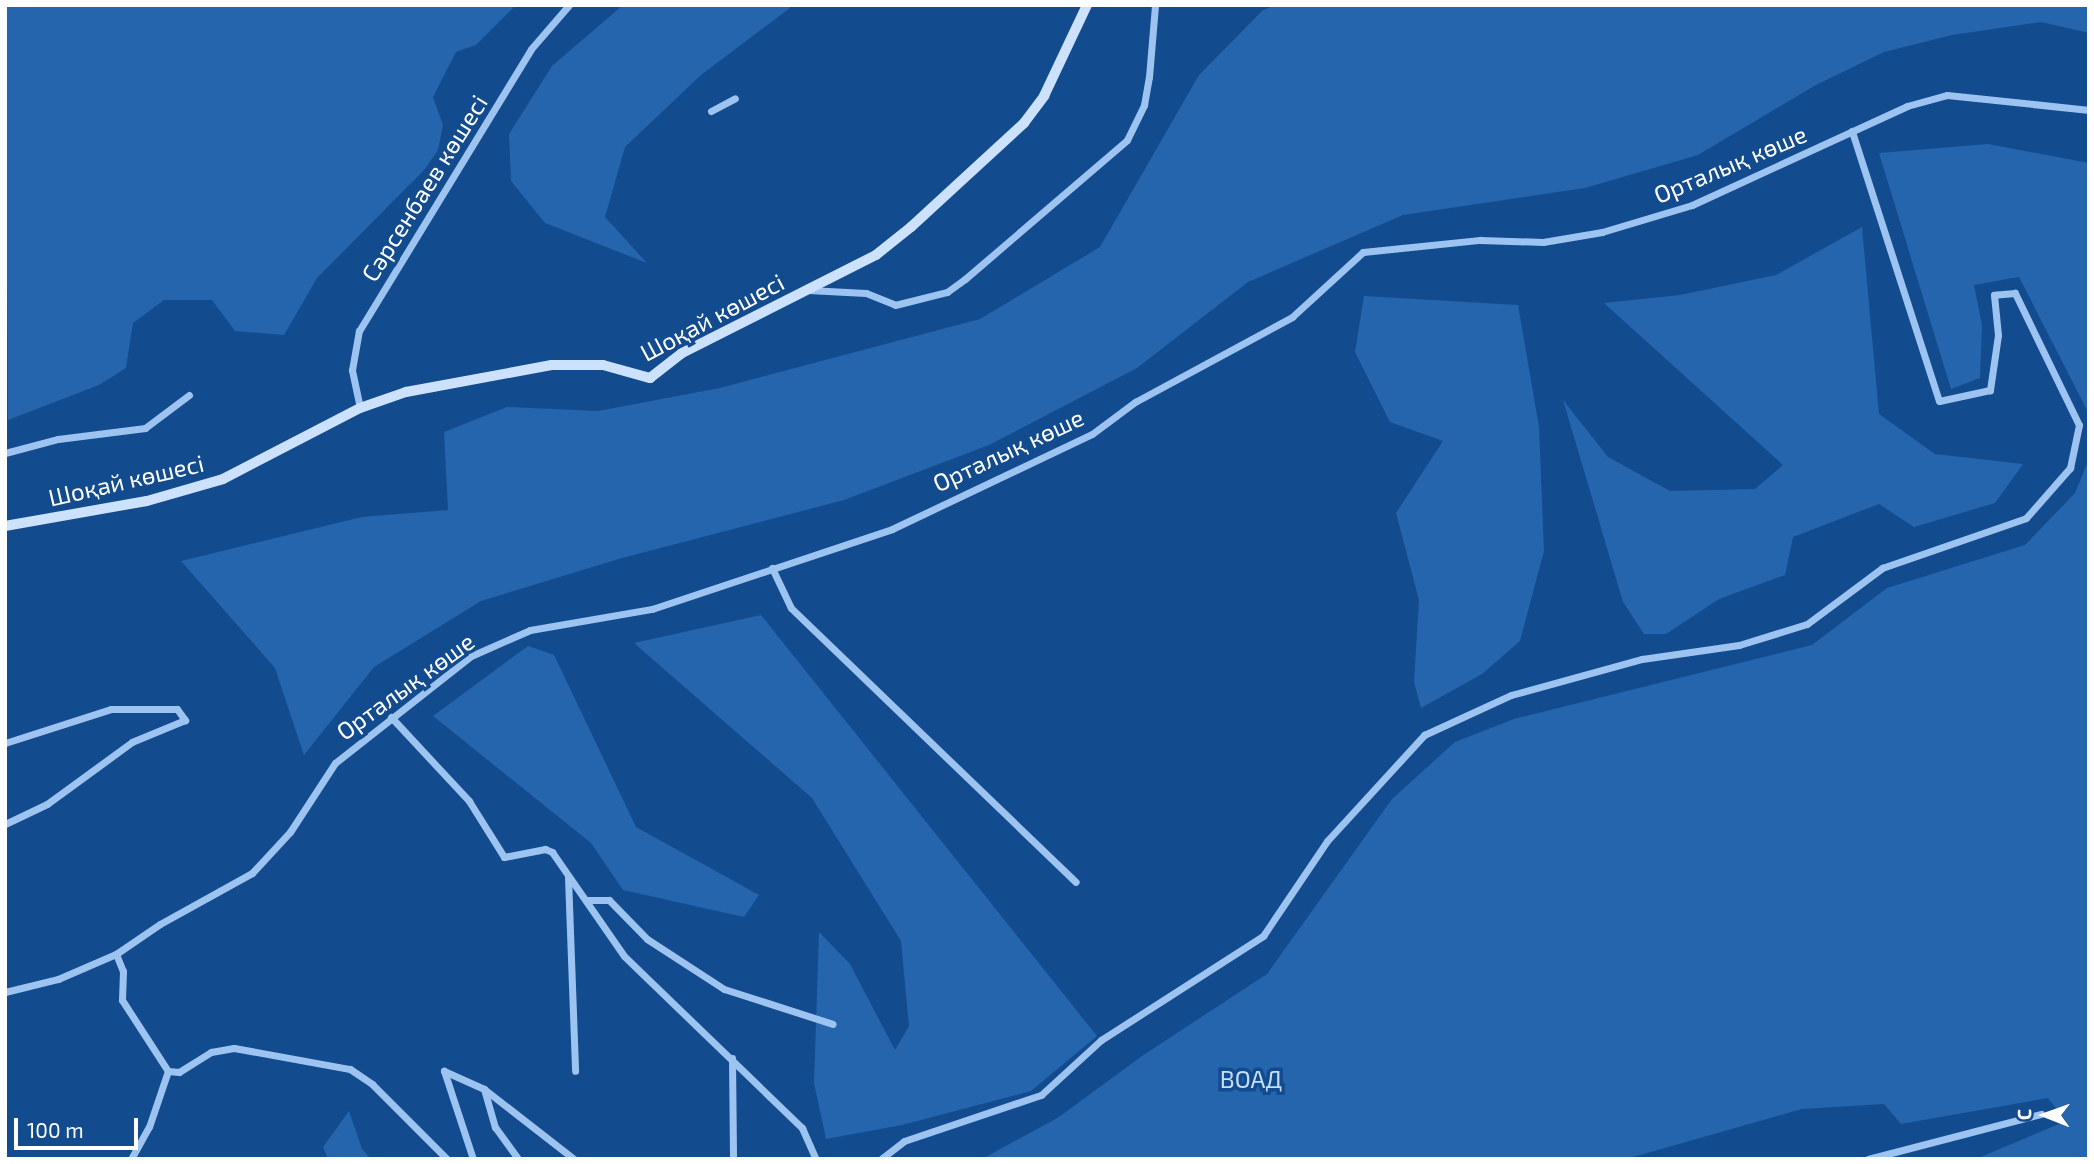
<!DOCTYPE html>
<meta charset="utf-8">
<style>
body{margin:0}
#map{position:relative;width:2094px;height:1164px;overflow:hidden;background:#134b8f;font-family:"Exo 2",sans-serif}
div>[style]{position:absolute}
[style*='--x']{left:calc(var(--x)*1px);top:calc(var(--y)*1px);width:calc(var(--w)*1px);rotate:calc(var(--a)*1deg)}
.green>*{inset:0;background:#2465ae}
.street>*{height:7px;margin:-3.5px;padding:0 3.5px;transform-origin:3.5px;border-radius:3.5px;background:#9dc4f1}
.secondary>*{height:10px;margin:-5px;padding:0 5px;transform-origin:5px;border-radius:5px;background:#cce1fc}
span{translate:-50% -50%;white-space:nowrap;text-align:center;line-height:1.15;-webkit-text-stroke:7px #134b8f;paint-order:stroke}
.street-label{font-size:24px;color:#fff}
.park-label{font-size:24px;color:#c4defc}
.frame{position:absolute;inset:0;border:7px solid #fff;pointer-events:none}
.north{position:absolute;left:2010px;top:1080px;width:70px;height:70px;-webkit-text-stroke:5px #134b8f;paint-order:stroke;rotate:271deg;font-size:19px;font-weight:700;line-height:28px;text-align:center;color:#fff}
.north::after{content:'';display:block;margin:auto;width:24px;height:32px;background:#fff;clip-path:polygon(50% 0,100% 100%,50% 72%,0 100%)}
.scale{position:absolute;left:14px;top:1118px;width:124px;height:32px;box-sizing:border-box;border:4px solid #fff;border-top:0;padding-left:9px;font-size:21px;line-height:24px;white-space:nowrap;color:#fff;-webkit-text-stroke:5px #134b8f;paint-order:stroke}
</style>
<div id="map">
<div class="green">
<div style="clip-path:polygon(5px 5px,512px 5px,513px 8px,476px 45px,456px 52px,433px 97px,443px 125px,438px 150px,425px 169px,317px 278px,284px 335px,235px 331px,212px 300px,164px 300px,133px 323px,126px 368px,99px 385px,8px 420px)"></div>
<div style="clip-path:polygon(623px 5px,794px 5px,701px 75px,625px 147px,605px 217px,647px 263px,545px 223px,511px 181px,509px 134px,552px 66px)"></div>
<div style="clip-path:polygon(1274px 5px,2089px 5px,2089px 33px,2041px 22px,1952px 35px,1884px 52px,1816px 85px,1698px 155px,1585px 188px,1403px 215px,1248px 282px,1137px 368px,989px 445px,844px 500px,622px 558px,481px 601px,374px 667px,304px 755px,275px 668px,181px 561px,362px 517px,448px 510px,444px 432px,507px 407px,598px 411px,720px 388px,980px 319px,1100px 247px,1199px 75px,1262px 11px)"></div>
<div style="clip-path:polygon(1988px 144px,2089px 163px,2089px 414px,2019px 277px,1974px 285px,1982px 325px,1980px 378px,1951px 389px,1879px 153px)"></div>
<div style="clip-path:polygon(1862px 227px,1879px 414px,1935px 454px,2023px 464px,1995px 503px,1914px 527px,1879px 504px,1793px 537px,1785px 575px,1719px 599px,1666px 634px,1644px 634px,1623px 602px,1563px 400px,1608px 457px,1670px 491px,1755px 489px,1783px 465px,1604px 303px,1680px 295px,1776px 275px)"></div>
<div style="clip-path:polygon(1364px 296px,1518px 305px,1539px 427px,1544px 551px,1520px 641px,1482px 674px,1421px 708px,1414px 682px,1419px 600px,1396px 513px,1443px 441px,1390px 422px,1355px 352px)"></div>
<div style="clip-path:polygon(2089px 459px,2089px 1159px,1976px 1159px,2066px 1121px,2048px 1098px,1901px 1124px,1884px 1104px,1802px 1109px,1626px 1159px,982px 1159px,1059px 1117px,1142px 1056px,1267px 974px,1392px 799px,1455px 742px,1514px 719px,1812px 645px,1887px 588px,2025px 545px,2075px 493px)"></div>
<div style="clip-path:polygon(761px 615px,1097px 1036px,1031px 1091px,902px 1125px,826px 1139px,814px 1083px,819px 932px,850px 964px,895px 1050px,909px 1026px,901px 941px,812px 798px,634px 643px)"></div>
<div style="clip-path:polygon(528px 646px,554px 655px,636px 827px,759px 895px,744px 917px,623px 890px,591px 843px,433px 716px)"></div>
<div style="clip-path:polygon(349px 1111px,362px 1149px,371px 1159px,328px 1159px,323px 1147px)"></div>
</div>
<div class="street">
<div style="--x:711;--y:111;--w:27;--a:-28"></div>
<div style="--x:808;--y:290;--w:58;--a:3"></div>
<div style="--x:866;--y:293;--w:31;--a:22"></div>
<div style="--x:895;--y:305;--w:54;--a:-14"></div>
<div style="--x:947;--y:292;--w:22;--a:-36"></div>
<div style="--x:965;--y:279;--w:213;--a:-40.6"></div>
<div style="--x:1127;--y:140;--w:39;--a:-64"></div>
<div style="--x:1144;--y:105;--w:28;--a:-80"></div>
<div style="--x:1149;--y:77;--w:72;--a:-85.2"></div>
<div style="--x:360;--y:408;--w:39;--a:-102"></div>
<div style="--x:352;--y:370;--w:40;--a:-80"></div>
<div style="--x:359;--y:331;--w:330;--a:-58.6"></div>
<div style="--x:531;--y:49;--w:58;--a:-49.2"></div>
<div style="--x:5;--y:453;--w:55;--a:-14.8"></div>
<div style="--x:58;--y:439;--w:88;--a:-7.2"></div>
<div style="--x:145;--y:428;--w:55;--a:-36.9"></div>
<div style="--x:772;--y:568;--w:44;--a:64.6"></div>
<div style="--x:791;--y:608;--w:395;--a:43.9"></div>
<div style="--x:391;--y:717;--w:115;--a:47.1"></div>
<div style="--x:469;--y:801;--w:66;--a:58"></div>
<div style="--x:504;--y:857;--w:42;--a:-11"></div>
<div style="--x:545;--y:849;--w:8;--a:23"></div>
<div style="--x:552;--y:852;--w:126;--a:55.3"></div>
<div style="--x:624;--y:956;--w:248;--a:44"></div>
<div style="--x:802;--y:1128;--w:34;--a:66"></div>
<div style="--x:5;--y:743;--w:111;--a:-17.8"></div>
<div style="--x:111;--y:709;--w:66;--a:0"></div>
<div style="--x:177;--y:709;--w:14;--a:54"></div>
<div style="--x:185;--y:720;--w:57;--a:157.5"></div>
<div style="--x:132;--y:742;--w:105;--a:143.9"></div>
<div style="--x:47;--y:804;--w:47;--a:154.5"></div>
<div style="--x:568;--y:877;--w:194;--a:87.9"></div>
<div style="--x:586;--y:900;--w:23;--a:0"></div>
<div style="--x:609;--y:900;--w:54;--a:45.7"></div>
<div style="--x:647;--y:939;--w:92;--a:33"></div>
<div style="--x:724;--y:989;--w:114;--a:17.8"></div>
<div style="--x:116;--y:954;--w:18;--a:68"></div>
<div style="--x:123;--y:971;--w:29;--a:92"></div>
<div style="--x:122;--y:1000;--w:85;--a:57.1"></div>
<div style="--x:168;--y:1071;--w:11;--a:5"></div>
<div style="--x:179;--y:1072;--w:38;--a:-32"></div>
<div style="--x:211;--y:1052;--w:23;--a:-10"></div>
<div style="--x:234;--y:1048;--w:118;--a:10.3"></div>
<div style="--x:350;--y:1069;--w:27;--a:34"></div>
<div style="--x:372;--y:1084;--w:106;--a:45"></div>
<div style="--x:5;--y:992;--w:55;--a:-13.8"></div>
<div style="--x:58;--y:979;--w:63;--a:-23.3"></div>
<div style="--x:116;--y:954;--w:53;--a:-34.3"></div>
<div style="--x:160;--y:924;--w:105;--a:-29"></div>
<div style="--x:252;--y:873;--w:56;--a:-47.2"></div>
<div style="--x:290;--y:832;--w:82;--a:-56.9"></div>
<div style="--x:335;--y:763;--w:173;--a:-38.2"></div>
<div style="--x:471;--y:656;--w:64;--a:-23.8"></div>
<div style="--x:530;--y:630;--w:124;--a:-9.8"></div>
<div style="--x:652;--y:609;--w:253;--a:-18.4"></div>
<div style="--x:892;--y:529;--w:221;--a:-25.4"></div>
<div style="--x:1092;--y:434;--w:54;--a:-36.7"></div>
<div style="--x:1135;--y:402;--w:179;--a:-28.4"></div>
<div style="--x:1292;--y:317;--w:96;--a:-42.5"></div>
<div style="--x:1363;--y:252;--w:118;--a:-5.9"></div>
<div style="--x:1480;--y:240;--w:63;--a:1.8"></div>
<div style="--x:1543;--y:242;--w:60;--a:-9.6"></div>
<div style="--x:1602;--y:232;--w:94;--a:-16.7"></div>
<div style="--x:1692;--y:205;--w:237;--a:-24.7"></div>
<div style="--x:1907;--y:106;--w:41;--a:-15.4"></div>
<div style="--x:1947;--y:95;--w:143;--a:6"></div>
<div style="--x:732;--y:1058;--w:101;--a:89.4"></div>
<div style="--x:484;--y:1089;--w:40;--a:74"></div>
<div style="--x:495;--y:1127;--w:39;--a:54"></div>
<div style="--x:131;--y:1159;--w:37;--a:-61"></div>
<div style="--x:149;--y:1127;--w:59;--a:-71.3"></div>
<div style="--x:473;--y:1159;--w:93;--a:-108.2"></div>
<div style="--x:444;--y:1071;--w:44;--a:24.2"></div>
<div style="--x:484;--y:1089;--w:114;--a:37.9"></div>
<div style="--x:881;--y:1159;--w:29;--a:-38"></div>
<div style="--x:904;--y:1141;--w:145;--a:-18.6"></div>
<div style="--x:1041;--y:1095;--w:81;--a:-42.5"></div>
<div style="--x:1101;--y:1040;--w:193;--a:-32.7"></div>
<div style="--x:1263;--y:936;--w:115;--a:-56"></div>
<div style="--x:1327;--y:841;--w:144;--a:-47.5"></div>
<div style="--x:1424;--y:735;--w:96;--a:-24.7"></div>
<div style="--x:1511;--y:695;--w:136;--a:-15.4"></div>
<div style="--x:1642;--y:659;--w:98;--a:-8.2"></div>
<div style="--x:1739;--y:645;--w:71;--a:-17.2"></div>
<div style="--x:1807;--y:624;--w:94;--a:-36.7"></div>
<div style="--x:1882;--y:568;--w:152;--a:-19.1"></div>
<div style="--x:2026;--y:518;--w:67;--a:-48.7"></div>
<div style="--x:2070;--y:468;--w:44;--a:-78.2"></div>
<div style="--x:2079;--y:425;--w:147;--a:-115.9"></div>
<div style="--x:2015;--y:293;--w:21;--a:175"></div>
<div style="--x:1994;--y:295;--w:40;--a:84.3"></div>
<div style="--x:1998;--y:335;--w:56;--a:98.3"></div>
<div style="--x:1990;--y:390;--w:52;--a:167.8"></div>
<div style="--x:1939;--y:401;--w:284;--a:-107.9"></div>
<div style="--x:1868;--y:1159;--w:179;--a:-14.6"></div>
</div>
<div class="secondary">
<div style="--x:5;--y:526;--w:144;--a:-10"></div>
<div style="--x:147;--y:501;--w:79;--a:-16.1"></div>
<div style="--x:223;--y:479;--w:154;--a:-27.4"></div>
<div style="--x:360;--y:408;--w:49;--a:-19.2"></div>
<div style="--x:406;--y:392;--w:148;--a:-10.5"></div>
<div style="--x:552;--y:365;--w:51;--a:0"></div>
<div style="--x:603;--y:365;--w:49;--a:15.5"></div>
<div style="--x:650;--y:378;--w:41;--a:-38"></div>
<div style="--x:682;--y:353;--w:217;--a:-26.8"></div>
<div style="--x:876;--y:255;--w:45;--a:-38.7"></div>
<div style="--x:911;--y:227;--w:154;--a:-42.6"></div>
<div style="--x:1024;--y:123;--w:34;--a:-53"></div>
<div style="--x:1044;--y:96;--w:101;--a:-64.7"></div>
</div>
<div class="street-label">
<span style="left:1730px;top:164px;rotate:-23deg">Орталық көше</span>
<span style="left:424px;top:188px;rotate:-58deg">Сәрсенбаев көшесі</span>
<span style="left:712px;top:317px;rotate:-28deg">Шоқай көшесі</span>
<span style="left:1008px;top:450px;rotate:-25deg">Орталық көше</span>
<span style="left:126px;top:480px;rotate:-13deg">Шоқай көшесі</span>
<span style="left:405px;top:686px;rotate:-36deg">Орталық көше</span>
</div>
<div class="park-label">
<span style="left:1251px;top:1079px">ВОАД</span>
</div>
<div class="frame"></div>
<div class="north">С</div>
<div class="scale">100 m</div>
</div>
